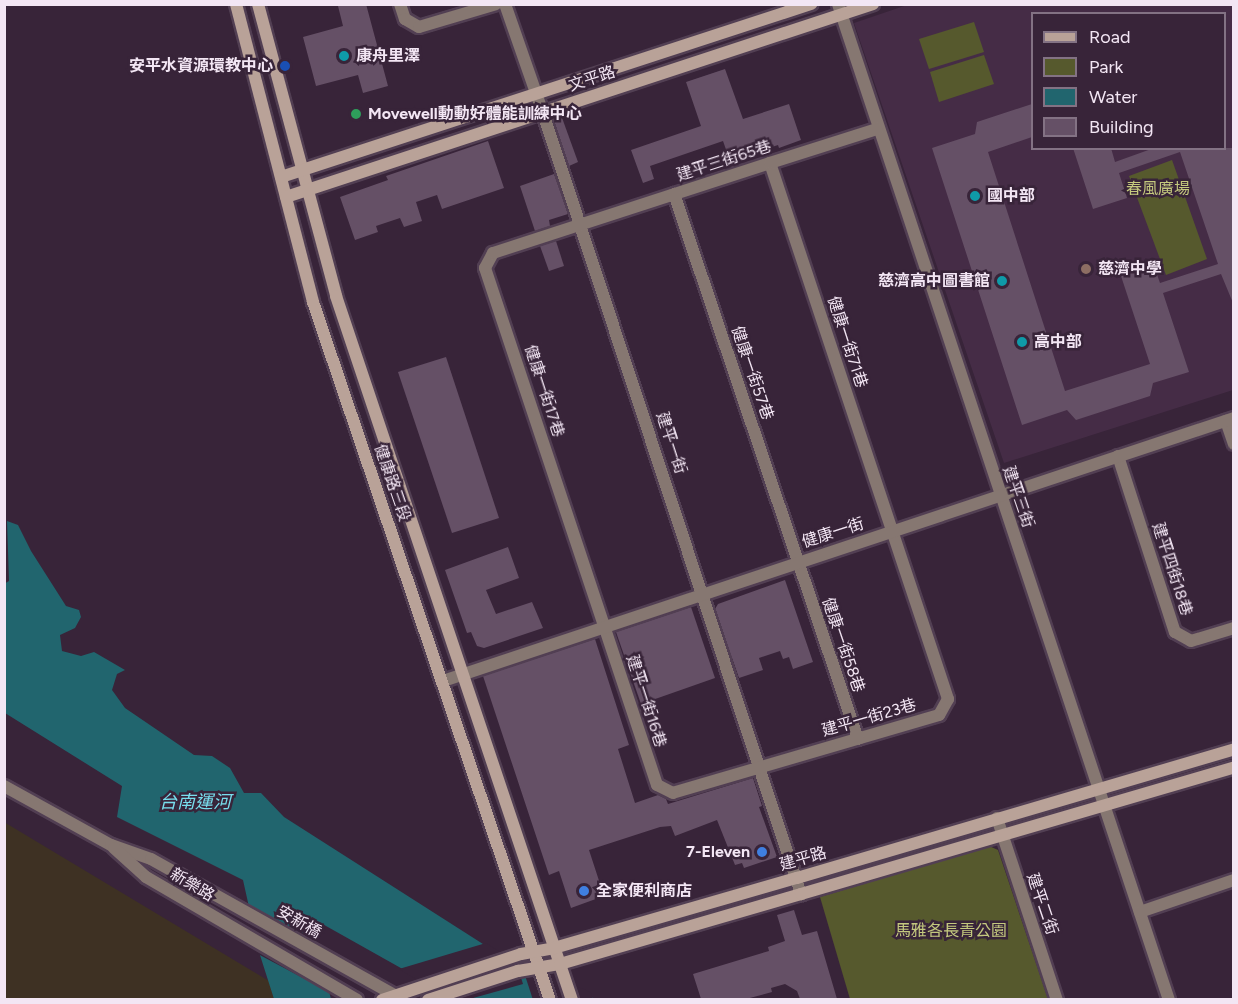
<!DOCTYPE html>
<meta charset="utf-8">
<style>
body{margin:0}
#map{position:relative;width:1238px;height:1004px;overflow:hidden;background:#382439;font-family:Figtree,"Noto Sans TC",sans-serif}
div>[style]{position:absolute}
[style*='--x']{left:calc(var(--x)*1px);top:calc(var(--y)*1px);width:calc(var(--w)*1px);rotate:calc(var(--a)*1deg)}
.industrial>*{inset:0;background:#3e3123}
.built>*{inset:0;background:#452c46}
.green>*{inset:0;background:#56592d}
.water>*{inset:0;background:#21656e}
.pier>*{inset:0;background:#382439}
.building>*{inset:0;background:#655066}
.roads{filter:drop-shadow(2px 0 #523f53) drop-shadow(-2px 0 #523f53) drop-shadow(0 2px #523f53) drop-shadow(0 -2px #523f53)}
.street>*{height:12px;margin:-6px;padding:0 6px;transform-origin:6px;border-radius:6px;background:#867771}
.secondary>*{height:12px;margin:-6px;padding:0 6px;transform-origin:6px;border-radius:6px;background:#b9a298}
.dots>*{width:16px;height:16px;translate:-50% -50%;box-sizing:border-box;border:3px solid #382439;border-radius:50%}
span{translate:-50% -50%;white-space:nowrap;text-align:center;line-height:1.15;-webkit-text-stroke:5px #382439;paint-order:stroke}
.poi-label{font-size:16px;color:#f3e6f4;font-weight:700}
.left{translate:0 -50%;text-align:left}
.right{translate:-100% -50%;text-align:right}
.street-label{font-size:16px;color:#f3e6f4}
.park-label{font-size:16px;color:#c4c97e}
.water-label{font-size:18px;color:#78deed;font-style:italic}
.frame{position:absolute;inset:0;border:6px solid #f3e6f4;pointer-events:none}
.legend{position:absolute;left:1031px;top:12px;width:195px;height:138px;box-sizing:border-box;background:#382439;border:2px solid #837284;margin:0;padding:8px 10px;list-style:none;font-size:18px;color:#f3e6f4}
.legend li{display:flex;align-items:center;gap:12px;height:30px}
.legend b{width:30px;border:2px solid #837284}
</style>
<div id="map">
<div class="industrial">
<div style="clip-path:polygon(4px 822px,269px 981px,274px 999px,5px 999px)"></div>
</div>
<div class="built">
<div style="clip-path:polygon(evenodd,907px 5px,1233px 5px,1233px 390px,1004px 463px,854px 23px,907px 5px,1032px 14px,1224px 14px,1224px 148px,1032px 148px,1032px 14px)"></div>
</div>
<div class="green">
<div style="clip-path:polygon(974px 22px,984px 52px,929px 69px,919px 39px)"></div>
<div style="clip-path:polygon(984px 55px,994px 84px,939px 102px,930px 72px)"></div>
<div style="clip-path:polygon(1172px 160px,1207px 259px,1166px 275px,1129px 176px)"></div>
<div style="clip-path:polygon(989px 846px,998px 850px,1048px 999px,850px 999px,820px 897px)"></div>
</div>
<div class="water">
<div style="clip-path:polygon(7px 521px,18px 525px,31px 551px,66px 606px,79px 610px,81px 617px,75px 628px,60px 635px,62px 651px,81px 656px,94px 652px,125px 670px,117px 674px,112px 690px,125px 708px,194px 755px,212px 756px,230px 768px,244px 793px,261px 793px,284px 817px,527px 972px,596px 999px,456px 999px,310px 917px,331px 999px,274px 999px,259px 952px,243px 880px,117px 817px,122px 786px,5px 713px,4px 584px,9px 581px)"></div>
</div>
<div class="pier">
<div style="clip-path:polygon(245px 903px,319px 942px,333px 994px,256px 953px)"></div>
<div style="clip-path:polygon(486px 943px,516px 962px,523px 984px,466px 1000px,451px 1000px,399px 969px)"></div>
<div style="clip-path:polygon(522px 966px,586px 990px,591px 993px,593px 999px,533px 1000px)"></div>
</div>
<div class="building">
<div style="clip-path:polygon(345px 4px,366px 4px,388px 86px,363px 93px,358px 75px,316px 86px,303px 37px,343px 26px,338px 6px)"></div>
<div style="clip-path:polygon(725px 69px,743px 119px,789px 104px,801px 140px,779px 148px,778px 145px,730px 161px,723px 141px,650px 166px,654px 179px,643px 183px,631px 150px,701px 126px,686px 82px)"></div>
<div style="clip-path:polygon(1032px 104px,1032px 137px,988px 152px,1065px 391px,1150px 364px,1121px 276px,1154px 266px,1160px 283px,1218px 264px,1180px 152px,1119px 173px,1127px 198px,1093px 209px,1073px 148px,1111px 148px,1115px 162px,1154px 148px,1233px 148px,1233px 303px,1221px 274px,1163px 293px,1189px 372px,1153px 383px,1150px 396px,1076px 420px,1067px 410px,1022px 425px,932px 148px,975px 134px,977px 122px)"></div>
<div style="clip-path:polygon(561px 115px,578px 162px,569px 166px,553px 118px)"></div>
<div style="clip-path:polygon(488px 141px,504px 188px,442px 209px,437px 195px,416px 202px,422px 221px,404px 227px,400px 218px,376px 226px,378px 232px,355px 240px,340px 197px,388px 180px,386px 176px)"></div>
<div style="clip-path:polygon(554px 174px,568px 214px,549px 220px,550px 226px,535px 231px,520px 186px)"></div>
<div style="clip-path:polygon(556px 241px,564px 266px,549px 271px,540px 246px)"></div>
<div style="clip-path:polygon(446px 357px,499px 518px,452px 533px,398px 372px)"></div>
<div style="clip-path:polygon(508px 547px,519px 578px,486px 590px,496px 614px,532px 602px,543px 628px,484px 648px,477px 646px,471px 632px,467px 633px,445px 570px)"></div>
<div style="clip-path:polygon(785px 580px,813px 662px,793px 669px,789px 657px,783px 659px,780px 651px,759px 658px,763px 670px,739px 678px,715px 609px,718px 604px)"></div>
<div style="clip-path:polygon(691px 607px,715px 678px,641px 704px,616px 632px)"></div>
<div style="clip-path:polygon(595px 639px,629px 745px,618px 749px,635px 803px,658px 795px,666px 799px,668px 804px,753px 778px,762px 806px,759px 807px,777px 857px,744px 868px,742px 863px,735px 865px,717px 820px,675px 836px,671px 826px,660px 827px,589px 850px,604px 896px,571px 908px,559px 871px,549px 875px,483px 676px)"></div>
<div style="clip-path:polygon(794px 910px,802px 935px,817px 931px,837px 999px,800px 999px,797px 991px,785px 984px,771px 988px,772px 992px,746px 999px,701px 999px,693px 974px,769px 951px,768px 947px,785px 941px,777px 915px)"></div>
</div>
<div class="roads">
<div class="street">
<div style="--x:400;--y:4;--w:16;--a:72"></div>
<div style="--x:405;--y:19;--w:16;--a:30"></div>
<div style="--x:419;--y:27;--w:80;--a:-16.6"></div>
<div style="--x:505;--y:4;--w:115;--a:70.8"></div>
<div style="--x:543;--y:113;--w:823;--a:71.72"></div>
<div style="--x:838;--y:4;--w:1050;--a:71.62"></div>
<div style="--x:770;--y:163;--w:565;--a:71.63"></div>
<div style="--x:948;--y:699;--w:18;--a:119"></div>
<div style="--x:939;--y:715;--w:277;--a:163.7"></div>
<div style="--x:673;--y:793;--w:18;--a:-153"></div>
<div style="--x:657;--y:785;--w:545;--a:-108.4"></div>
<div style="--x:485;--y:268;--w:17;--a:-62"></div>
<div style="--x:493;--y:253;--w:291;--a:-18"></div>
<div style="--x:770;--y:163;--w:112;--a:-17.6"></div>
<div style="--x:674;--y:194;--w:575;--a:71.34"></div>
<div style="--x:1226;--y:421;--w:24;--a:71"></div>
<div style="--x:1118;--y:456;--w:185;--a:72.1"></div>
<div style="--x:1175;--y:632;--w:18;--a:29"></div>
<div style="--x:1191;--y:641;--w:45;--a:-16.8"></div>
<div style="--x:443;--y:681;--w:834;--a:-18.39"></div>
<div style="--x:4;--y:786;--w:122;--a:28.9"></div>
<div style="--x:111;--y:845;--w:42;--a:19.3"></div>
<div style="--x:151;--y:859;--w:287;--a:29.2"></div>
<div style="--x:997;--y:818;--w:192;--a:71.8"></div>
<div style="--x:114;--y:848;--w:43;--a:42.2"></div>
<div style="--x:146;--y:877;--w:244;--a:30.2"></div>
<div style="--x:1140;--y:912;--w:99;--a:-18.8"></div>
</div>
<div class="secondary">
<div style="--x:236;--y:4;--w:308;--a:75.5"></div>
<div style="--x:313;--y:302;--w:737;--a:71.25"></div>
<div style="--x:258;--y:4;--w:302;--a:75"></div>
<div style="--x:336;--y:296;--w:743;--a:71.47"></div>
<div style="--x:281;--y:177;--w:558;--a:-18.08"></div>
<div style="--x:286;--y:197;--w:618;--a:-18.2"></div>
<div style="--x:382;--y:1000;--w:146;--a:-18.3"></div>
<div style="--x:521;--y:954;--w:34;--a:-10"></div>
<div style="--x:554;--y:948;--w:253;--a:-16.1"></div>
<div style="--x:797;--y:878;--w:456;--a:-16.4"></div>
<div style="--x:428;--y:1000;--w:95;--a:-17.9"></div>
<div style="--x:518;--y:971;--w:43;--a:-9.5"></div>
<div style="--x:560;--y:964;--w:251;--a:-16.2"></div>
<div style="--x:801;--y:894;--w:451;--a:-16.3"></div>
</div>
</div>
<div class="dots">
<div style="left:344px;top:56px;background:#0f9aa8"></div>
<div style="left:285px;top:66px;background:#1a4fb4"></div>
<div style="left:356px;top:114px;background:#2e9e5b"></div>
<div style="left:975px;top:196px;background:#0f9aa8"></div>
<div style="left:1086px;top:269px;background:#8d6e63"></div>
<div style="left:1002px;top:281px;background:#0f9aa8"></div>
<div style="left:1022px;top:342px;background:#0f9aa8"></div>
<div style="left:762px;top:852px;background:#3f7fe0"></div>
<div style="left:584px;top:891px;background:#3f7fe0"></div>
</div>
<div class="poi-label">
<span class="left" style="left:356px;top:56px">康舟里澤</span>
<span class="right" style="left:273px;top:66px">安平水資源環教中心</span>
<span class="left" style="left:368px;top:114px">Movewell動動好體能訓練中心</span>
<span class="left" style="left:987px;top:196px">國中部</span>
<span class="left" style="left:1098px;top:269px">慈濟中學</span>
<span class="right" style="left:990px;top:281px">慈濟高中圖書館</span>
<span class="left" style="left:1034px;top:342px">高中部</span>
<span class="right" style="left:750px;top:852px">7-Eleven</span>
<span class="left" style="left:596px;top:891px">全家便利商店</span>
</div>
<div class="street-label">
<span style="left:592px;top:79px;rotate:-18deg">文平路</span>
<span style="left:724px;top:161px;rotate:-18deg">建平三街65巷</span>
<span style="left:847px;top:342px;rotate:72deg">健康一街71巷</span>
<span style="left:752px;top:373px;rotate:71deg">健康一街57巷</span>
<span style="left:544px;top:391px;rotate:72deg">健康一街17巷</span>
<span style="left:671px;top:443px;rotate:72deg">建平一街</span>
<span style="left:392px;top:483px;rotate:71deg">健康路三段</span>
<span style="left:1018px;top:497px;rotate:71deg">建平三街</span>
<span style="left:833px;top:533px;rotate:-18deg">健康一街</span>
<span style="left:1172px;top:569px;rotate:72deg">建平四街18巷</span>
<span style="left:843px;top:645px;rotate:71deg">健康一街58巷</span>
<span style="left:646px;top:701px;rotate:72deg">建平一街16巷</span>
<span style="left:869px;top:718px;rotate:-16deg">建平一街23巷</span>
<span style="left:803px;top:859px;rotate:-16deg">建平路</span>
<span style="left:192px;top:885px;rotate:31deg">新樂路</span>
<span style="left:1042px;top:904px;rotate:71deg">建平二街</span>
<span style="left:299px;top:922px;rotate:30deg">安新橋</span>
</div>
<div class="park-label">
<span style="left:1158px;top:189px">春風廣場</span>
<span style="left:951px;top:931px">馬雅各長青公園</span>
</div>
<div class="water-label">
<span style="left:195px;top:802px">台南運河</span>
</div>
<div class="frame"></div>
<ul class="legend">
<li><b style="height:8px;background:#b9a298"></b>Road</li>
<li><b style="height:16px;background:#56592d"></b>Park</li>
<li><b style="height:16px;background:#21656e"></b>Water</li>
<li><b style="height:16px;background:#655066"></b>Building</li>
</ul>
</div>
